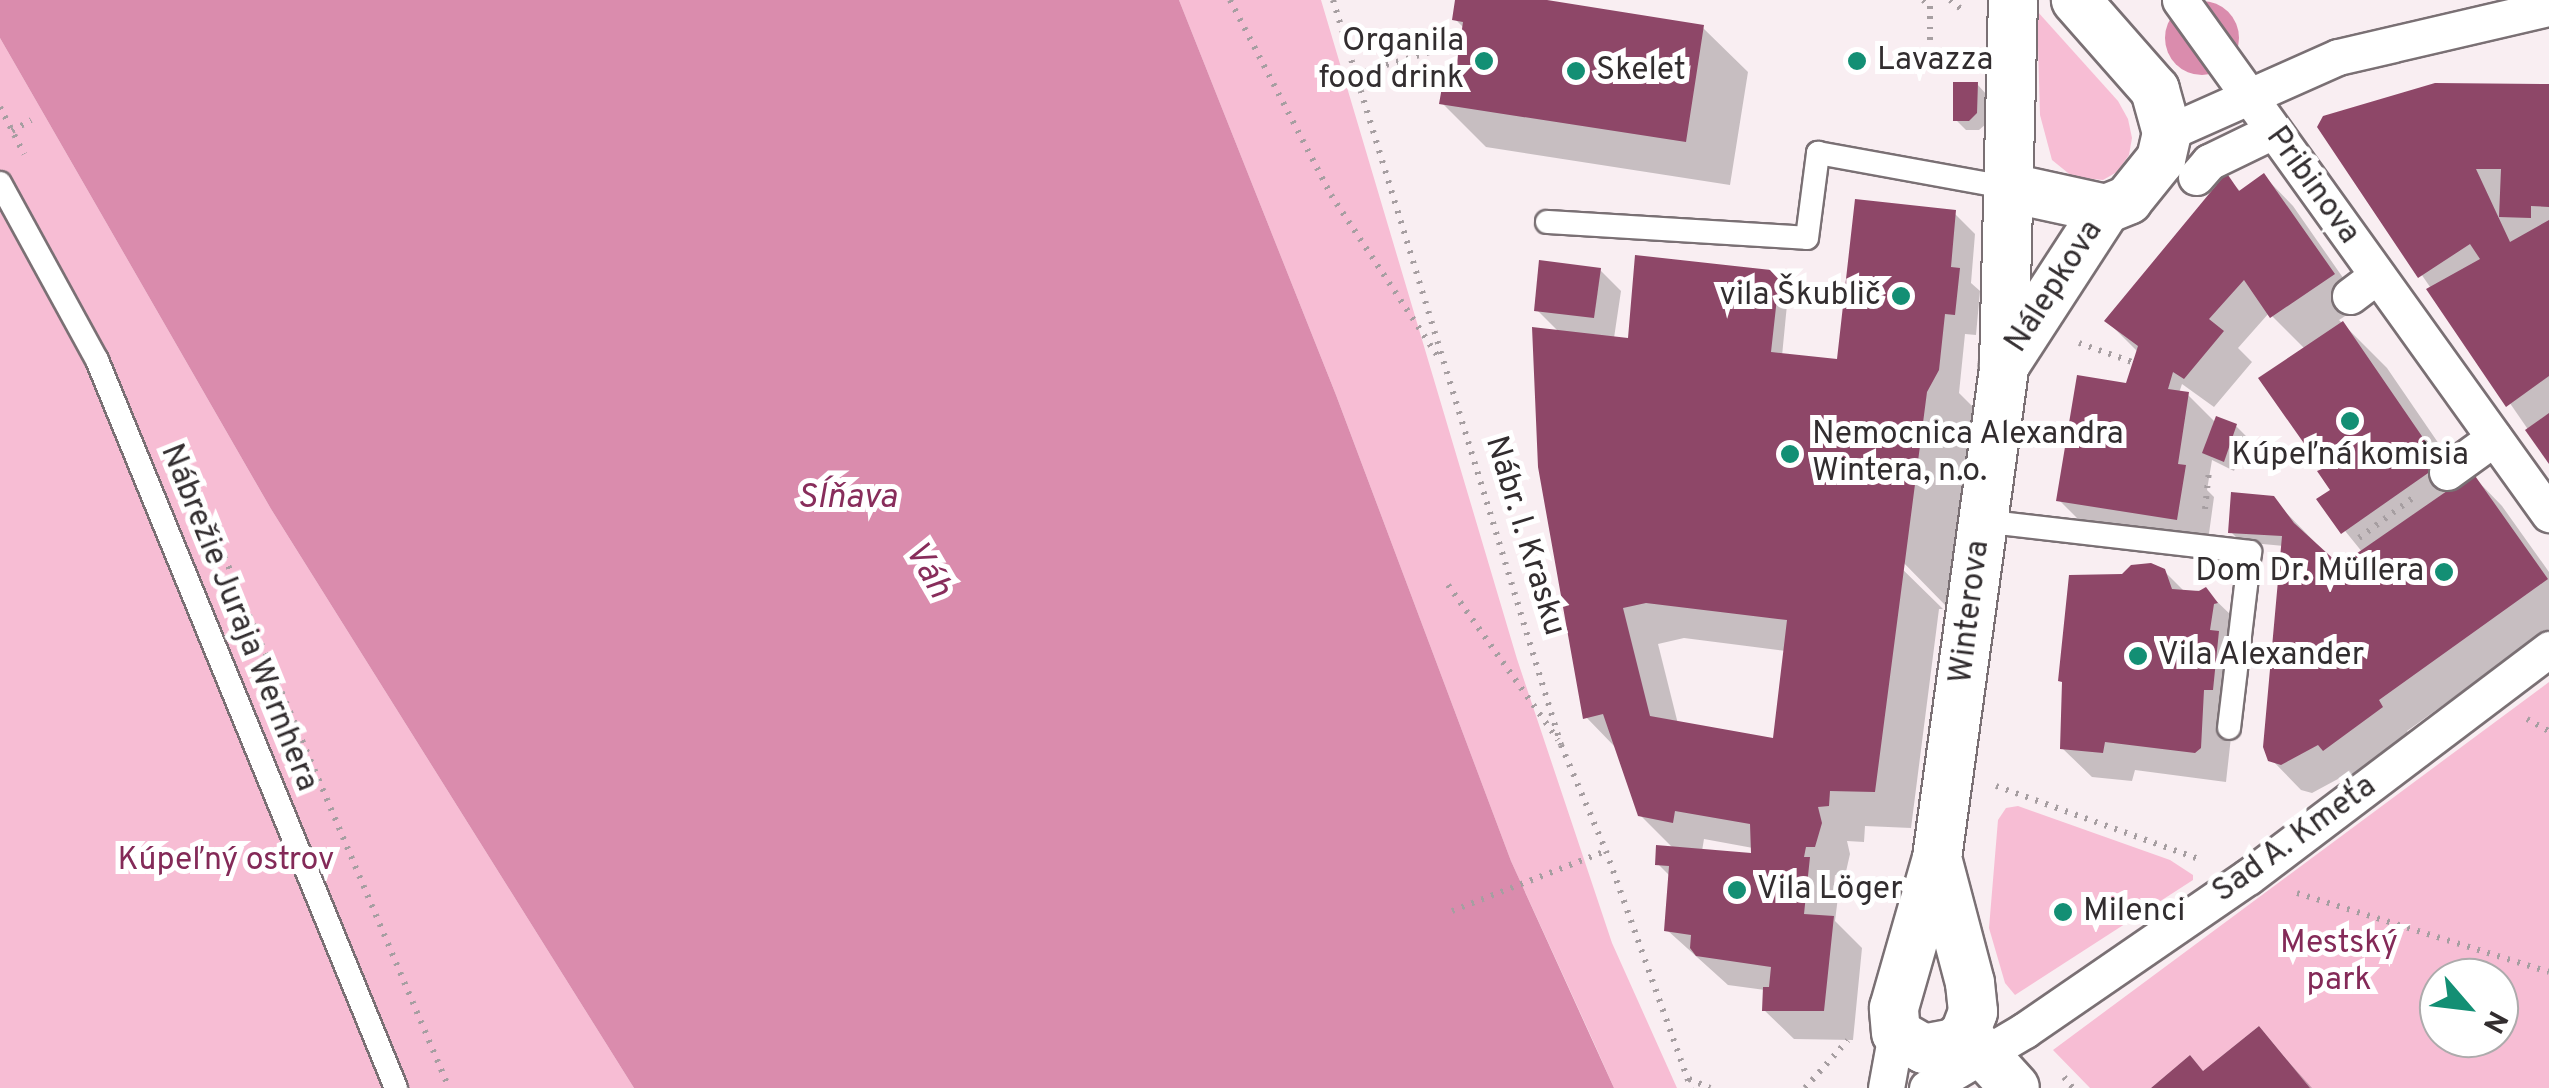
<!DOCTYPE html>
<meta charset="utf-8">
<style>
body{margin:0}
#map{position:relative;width:2549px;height:1088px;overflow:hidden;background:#f9eef2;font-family:Overpass,sans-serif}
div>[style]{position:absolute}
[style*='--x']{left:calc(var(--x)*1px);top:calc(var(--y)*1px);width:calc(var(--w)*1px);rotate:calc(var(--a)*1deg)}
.green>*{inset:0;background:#f7bdd4}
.water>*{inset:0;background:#da8cad}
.round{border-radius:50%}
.shadow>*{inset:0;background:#0003}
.building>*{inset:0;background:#8e4768}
.path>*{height:6px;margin-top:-3px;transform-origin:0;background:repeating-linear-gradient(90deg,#a69ea1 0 2.5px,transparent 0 10.5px)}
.roads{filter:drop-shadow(2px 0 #7a7074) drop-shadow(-2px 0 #7a7074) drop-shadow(0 2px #7a7074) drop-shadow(0 -2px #7a7074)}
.service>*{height:22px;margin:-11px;padding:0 11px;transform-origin:11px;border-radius:11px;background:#fff}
.pedestrian>*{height:35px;margin:-17.5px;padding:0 17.5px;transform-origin:17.5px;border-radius:17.5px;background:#fff}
.minor>*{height:48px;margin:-24px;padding:0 24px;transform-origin:24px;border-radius:24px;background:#fff}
.dots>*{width:28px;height:28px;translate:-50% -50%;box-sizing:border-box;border:5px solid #fff;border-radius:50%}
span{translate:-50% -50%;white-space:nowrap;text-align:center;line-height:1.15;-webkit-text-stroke:10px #fff;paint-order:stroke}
.poi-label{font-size:32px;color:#322d2f}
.right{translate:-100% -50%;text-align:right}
.left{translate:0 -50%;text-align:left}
.street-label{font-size:32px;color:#322d2f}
.park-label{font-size:32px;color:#842a58}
.water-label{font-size:35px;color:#882d5b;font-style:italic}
.north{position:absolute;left:2419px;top:958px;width:100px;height:100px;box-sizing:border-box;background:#fff;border:2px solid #adabac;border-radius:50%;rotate:118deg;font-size:28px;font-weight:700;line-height:40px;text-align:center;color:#322d2f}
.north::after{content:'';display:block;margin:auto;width:35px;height:45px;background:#138f74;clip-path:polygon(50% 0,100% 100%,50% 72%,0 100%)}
</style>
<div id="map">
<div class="green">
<div style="clip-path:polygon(1179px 0,1321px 0,1517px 659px,1612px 943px,1677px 1088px,1614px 1088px,1594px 1043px,1511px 861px,1336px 395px)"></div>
<div style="clip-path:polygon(2037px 11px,2118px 101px,2128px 119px,2132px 138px,2129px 155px,2117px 172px,2103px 180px,2073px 177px,2052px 160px,2040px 115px)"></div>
<div style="clip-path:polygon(0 38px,271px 509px,634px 1088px,0 1088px)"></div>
<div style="clip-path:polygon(evenodd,2549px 682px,2549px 1088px,2310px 1088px,2259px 1026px,2203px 1071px,2190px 1055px,2151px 1088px,2090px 1088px,2053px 1050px,2549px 682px,2439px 978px,2499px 978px,2499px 1038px,2439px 1038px,2439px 978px)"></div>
<div style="clip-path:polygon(2018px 806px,2170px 860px,2193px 875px,2193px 880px,2015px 995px,2005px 983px,1989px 928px,1998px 820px,2006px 808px)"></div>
</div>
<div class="water">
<div style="clip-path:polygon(0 0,1179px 0,1336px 395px,1511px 861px,1614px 1088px,634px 1088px,271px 509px,0 38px)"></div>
<div class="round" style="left:2165px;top:1px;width:74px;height:74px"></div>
</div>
<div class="shadow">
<div style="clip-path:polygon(1458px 0,1531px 0,1703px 28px,1748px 72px,1730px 185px,1486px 147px,1442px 103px,1457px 75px,1464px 28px,1455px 19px)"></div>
<div style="clip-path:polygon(1977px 84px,1987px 95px,1986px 124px,1979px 130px,1966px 130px,1956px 120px)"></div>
<div style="clip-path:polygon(2549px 86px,2549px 460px,2320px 127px)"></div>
<div style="clip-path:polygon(2264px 176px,2293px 206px,2362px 305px,2339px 320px,2387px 368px,2465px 482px,2473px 476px,2502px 506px,2549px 572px,2549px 629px,2407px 731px,2411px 738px,2354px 779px,2349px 773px,2312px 793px,2301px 790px,2271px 759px,2284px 546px,2241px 542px,2231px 532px,2273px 499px,2340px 568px,2363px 553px,2320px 500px,2334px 491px,2305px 349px,2269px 313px,2238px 348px,2252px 362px,2214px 407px,2182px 384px,2179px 393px,2187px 394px,2216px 423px,2236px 426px,2246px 436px,2234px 471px,2212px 460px,2207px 490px,2214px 497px,2207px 548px,2089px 530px,2059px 500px,2128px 385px,2138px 352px,2107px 321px,2227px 178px,2241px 192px)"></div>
<div style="clip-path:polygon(evenodd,1954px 213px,1975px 234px,1971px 283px,1980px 291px,1976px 335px,1965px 334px,1959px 393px,1982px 416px,1970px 437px,1948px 608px,1897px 556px,1893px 560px,1943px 609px,1939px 609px,1911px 828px,1865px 826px,1864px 842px,1847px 841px,1850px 854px,1845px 876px,1835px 875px,1834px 884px,1839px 889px,1835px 921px,1862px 948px,1853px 1040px,1794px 1039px,1764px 1010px,1765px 990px,1728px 985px,1667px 930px,1671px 877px,1658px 864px,1674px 849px,1640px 815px,1616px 748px,1586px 717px,1559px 332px,1537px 310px,1600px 270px,1621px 291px,1614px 338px,1630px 340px,1779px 274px,1789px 284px,1782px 356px,1844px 362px,1954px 213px,1684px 638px,1786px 651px,1775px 741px,1678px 724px,1658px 644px,1684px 638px,1954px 213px,1704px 839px,1753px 848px,1753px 856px,1702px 851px,1704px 839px)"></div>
<div style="clip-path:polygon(2164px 571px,2185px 592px,2205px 590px,2235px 619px,2248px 663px,2242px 719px,2233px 719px,2226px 782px,2135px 770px,2132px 781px,2092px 777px,2062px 748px,2124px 576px)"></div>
<div style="clip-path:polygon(2259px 1029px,2312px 1088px,2155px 1088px,2205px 1073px)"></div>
</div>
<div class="building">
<div style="clip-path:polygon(1455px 0,1547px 0,1704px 25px,1686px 142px,1439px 104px,1445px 70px,1455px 72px,1460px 43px,1463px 22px,1452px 20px)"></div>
<div style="clip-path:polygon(1953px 82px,1978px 82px,1977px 113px,1969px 121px,1953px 121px)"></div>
<div style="clip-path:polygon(2435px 83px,2549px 84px,2549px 207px,2531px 206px,2531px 218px,2499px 217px,2501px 169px,2476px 169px,2510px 242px,2549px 220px,2549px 376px,2506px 407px,2426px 289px,2480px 259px,2470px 244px,2418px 278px,2317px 127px,2323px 116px)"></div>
<div style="clip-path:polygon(2264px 173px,2335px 274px,2270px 318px,2244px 280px,2209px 319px,2224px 331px,2184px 379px,2173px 372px,2168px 389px,2189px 392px,2178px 464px,2186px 465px,2177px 520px,2056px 501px,2077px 375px,2126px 383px,2138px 346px,2104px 321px,2223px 177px,2228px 175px,2239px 191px)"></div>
<div style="clip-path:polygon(evenodd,1855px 199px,1956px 210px,1951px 267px,1960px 268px,1955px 315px,1945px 314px,1939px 370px,1927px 392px,1875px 792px,1830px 791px,1829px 806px,1818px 807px,1822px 823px,1815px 847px,1806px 847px,1804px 857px,1810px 857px,1804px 914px,1834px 916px,1824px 1011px,1762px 1011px,1763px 987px,1769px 987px,1771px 967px,1696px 956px,1690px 948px,1691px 935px,1664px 931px,1669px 866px,1655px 865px,1656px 845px,1751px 853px,1750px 824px,1675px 811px,1673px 823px,1638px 816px,1603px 714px,1583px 719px,1538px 467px,1532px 327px,1628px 338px,1635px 255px,1780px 271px,1771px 352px,1837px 359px,1855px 199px,1646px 603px,1787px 620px,1773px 738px,1650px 716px,1623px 608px,1646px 603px)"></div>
<div style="clip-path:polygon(1539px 260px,1601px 268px,1594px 318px,1534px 311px)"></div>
<div style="clip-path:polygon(2343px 321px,2441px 464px,2341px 534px,2316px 499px,2330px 490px,2317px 471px,2322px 469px,2258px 378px)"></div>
<div style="clip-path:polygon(2549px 413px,2549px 464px,2525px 430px)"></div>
<div style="clip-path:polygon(2216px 416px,2237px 424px,2224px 462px,2202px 453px)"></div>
<div style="clip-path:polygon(2473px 473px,2548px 579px,2379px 700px,2383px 707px,2323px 751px,2318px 745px,2281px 765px,2268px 761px,2263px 747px,2282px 536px,2228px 533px,2231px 492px,2274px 496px,2294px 523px,2340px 565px)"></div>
<div style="clip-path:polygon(2151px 563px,2165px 569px,2172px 589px,2199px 591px,2206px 587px,2218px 603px,2214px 604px,2210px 630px,2219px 631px,2213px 690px,2204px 690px,2201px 748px,2195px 753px,2105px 742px,2103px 753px,2060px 749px,2062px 682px,2058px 681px,2069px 575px,2122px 574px,2131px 565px)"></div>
<div style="clip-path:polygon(2259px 1026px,2310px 1088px,2151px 1088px,2190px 1055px,2203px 1071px)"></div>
</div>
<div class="path">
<div style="--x:1230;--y:0;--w:220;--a:62.6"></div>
<div style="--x:1331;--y:195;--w:199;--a:56.5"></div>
<div style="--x:1333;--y:0;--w:779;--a:72.98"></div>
<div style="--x:1561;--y:745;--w:115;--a:67"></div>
<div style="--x:1606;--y:851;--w:252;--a:70.3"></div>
<div style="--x:1923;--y:0;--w:9;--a:41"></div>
<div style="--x:1930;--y:6;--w:73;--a:90"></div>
<div style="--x:1950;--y:0;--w:14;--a:39"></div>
<div style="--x:1356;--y:74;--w:109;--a:-16.6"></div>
<div style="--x:0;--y:107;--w:53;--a:62.9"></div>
<div style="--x:12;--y:131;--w:22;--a:-30"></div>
<div style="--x:2079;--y:343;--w:56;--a:19.7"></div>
<div style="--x:2205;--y:509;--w:37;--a:-84"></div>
<div style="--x:208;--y:518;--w:619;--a:67.08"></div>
<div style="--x:2359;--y:538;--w:69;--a:-36.7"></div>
<div style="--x:1448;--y:585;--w:190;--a:54.6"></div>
<div style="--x:2527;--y:719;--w:25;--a:29"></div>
<div style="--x:1996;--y:786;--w:213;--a:19.8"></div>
<div style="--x:2297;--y:893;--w:264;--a:17.4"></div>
<div style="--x:1452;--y:911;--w:165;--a:-21.3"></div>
<div style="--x:2064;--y:1077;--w:14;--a:51"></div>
<div style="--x:1689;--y:1079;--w:23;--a:23"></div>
<div style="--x:1805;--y:1088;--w:64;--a:-48.1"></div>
</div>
<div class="roads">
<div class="service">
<div style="--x:0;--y:183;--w:202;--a:61.3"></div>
<div style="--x:97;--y:360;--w:787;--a:67.67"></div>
<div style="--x:1547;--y:222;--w:260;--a:3.5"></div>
<div style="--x:1807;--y:238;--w:86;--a:-82.6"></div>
<div style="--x:1818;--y:153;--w:195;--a:10.3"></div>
<div style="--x:1982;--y:521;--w:270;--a:6.6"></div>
<div style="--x:2250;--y:552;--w:177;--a:96.8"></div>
</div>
<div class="pedestrian">
<div style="--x:2180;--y:0;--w:633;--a:54.33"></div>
<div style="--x:2167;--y:133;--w:187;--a:-24"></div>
<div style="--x:2338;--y:57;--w:217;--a:-13.1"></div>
<div style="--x:2196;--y:177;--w:20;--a:-49"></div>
<div style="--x:2209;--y:162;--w:71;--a:-25.8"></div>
<div style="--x:2350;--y:296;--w:34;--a:-37"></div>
<div style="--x:2447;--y:472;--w:58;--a:-35.9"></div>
<div style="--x:1886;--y:1088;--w:56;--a:-79.7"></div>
<div style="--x:1927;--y:1088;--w:114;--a:-30.6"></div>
<div style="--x:2025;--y:1030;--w:270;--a:-34.5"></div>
<div style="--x:2248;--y:877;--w:378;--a:-37.1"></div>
</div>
<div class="minor">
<div style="--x:2010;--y:188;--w:98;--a:12.3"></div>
<div style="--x:2106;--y:209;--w:24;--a:-22"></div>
<div style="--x:2128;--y:200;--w:53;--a:-51.2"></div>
<div style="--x:2161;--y:159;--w:27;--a:-77"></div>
<div style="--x:2167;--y:133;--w:45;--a:-105.6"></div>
<div style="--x:2155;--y:90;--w:120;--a:-131.3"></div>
<div style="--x:2004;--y:366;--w:187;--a:-57"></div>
<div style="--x:1937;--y:858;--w:129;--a:75.2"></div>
<div style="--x:1970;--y:983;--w:29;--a:84"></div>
<div style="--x:1973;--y:1012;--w:22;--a:111"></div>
<div style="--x:1965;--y:1033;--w:15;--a:138"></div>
<div style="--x:1954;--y:1043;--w:31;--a:169"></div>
<div style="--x:1924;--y:1049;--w:32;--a:-150"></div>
<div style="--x:1896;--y:1033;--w:25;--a:-95"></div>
<div style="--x:1894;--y:1008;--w:156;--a:-74"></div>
<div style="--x:1937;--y:858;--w:497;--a:-82.2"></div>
<div style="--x:2004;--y:366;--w:366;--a:-88.6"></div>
<div style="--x:1965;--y:1033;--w:74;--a:47.7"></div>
</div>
</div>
<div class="dots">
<div style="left:1484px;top:61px;background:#138f74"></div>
<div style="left:1857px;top:61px;background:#138f74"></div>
<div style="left:1576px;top:71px;background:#138f74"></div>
<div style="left:1901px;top:296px;background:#138f74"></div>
<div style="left:2350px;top:421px;background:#138f74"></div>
<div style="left:1790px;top:454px;background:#138f74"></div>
<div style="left:2444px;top:572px;background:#138f74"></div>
<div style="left:2138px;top:656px;background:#138f74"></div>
<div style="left:1737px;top:890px;background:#138f74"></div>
<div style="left:2063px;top:912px;background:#138f74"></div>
</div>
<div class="poi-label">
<span class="right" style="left:1464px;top:61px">Organila<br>food drink</span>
<span class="left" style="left:1877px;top:61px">Lavazza</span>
<span class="left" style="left:1596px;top:71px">Skelet</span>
<span class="right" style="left:1881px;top:296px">vila Škublič</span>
<span class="left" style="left:1812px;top:454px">Nemocnica Alexandra<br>Wintera, n.o.</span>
<span style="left:2350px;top:456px">Kúpeľná komisia</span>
<span class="right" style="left:2424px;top:572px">Dom Dr. Müllera</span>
<span class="left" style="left:2158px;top:656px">Vila Alexander</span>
<span class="left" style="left:1757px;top:890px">Vila Löger</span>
<span class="left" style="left:2083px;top:912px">Milenci</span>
</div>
<div class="street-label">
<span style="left:2312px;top:186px;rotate:54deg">Pribinova</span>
<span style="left:2055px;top:287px;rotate:-57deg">Nálepkova</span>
<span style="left:1524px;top:536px;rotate:73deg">Nábr. I. Krasku</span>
<span style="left:1971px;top:612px;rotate:-83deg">Winterova</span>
<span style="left:238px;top:618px;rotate:68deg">Nábrežie Juraja Wernhera</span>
<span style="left:2295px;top:840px;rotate:-36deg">Sad A. Kmeťa</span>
</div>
<div class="park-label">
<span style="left:226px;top:861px">Kúpeľný ostrov</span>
<span style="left:2339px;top:963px">Mestský<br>park</span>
</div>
<div class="water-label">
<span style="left:847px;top:498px">Sĺňava</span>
<span style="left:927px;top:570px;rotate:60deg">Váh</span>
</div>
<div class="north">N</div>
</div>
